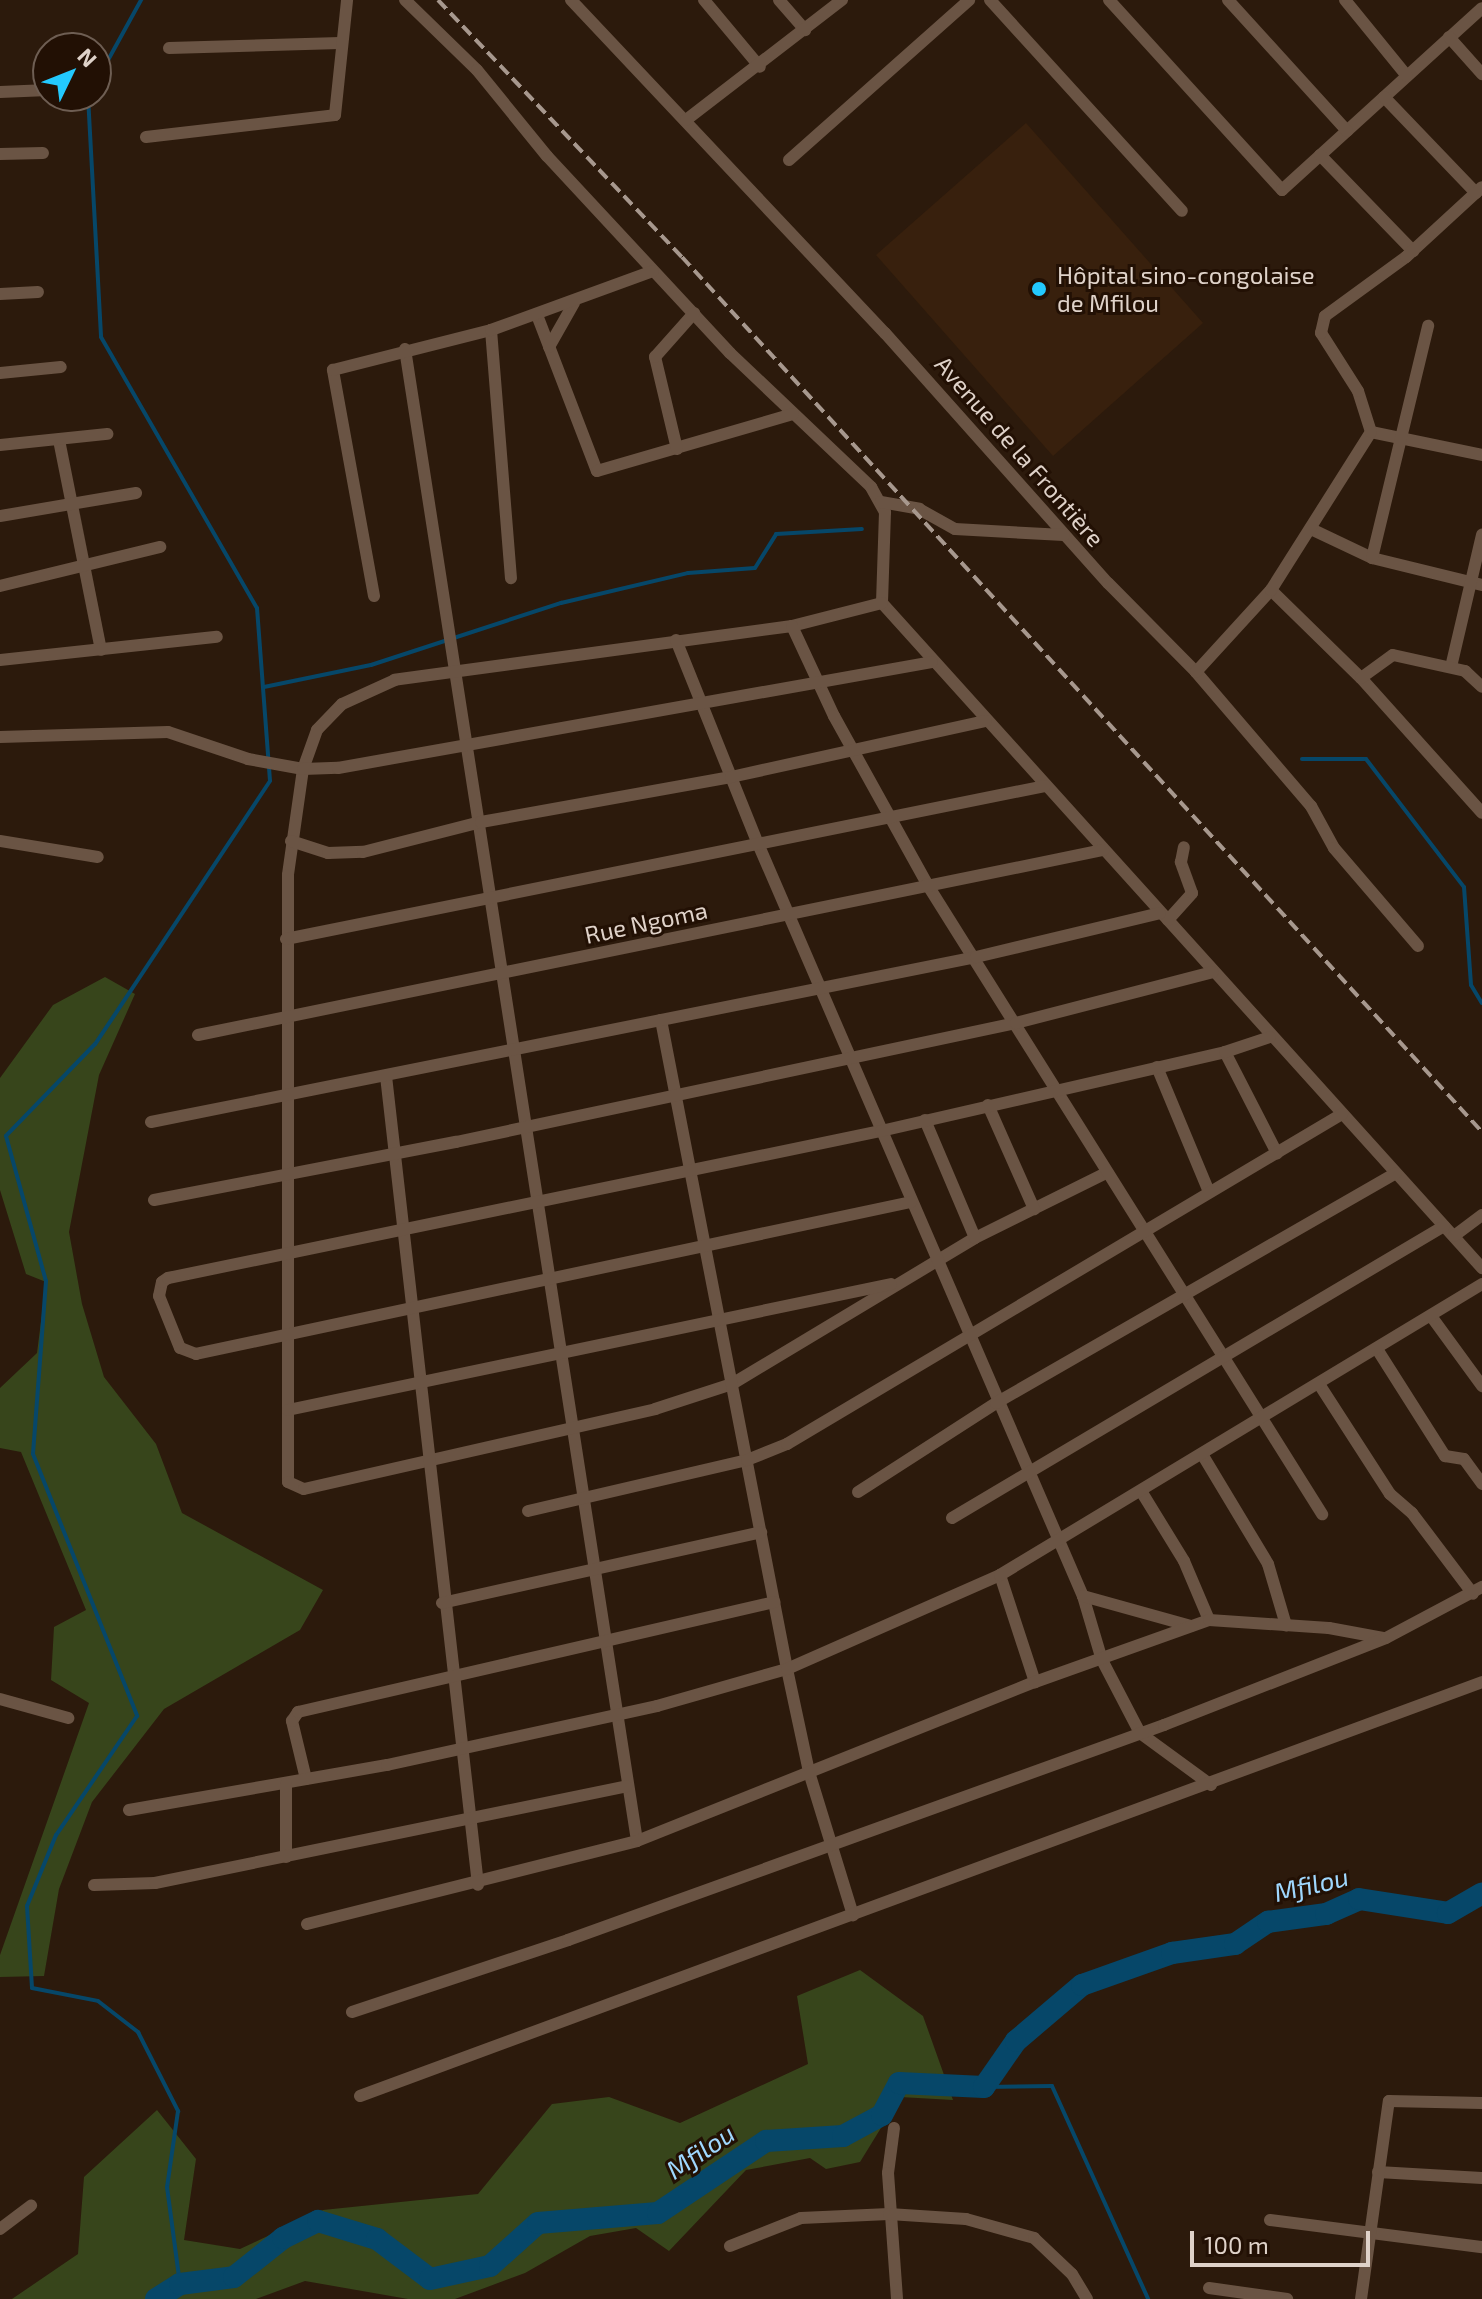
<!DOCTYPE html>
<meta charset="utf-8">
<style>
body{margin:0}
#map{position:relative;width:1482px;height:2299px;overflow:hidden;background:#2c1a0c;font-family:"Exo 2",sans-serif}
div>[style]{position:absolute}
[style*='--x']{left:calc(var(--x)*1px);top:calc(var(--y)*1px);width:calc(var(--w)*1px);rotate:calc(var(--a)*1deg)}
.built>*{inset:0;background:#38200d}
.green>*{inset:0;background:#37451b}
.stream>*{height:4px;margin:-2px;padding:0 2px;transform-origin:2px;border-radius:2px;background:#064769}
.river>*{height:22px;margin:-11px;padding:0 11px;transform-origin:11px;border-radius:11px;background:#064769}
.minor>*{height:12px;margin:-6px;padding:0 6px;transform-origin:6px;border-radius:6px;background:#6a5444}
.rail>*{height:4px;margin-top:-2px;transform-origin:0;background:repeating-linear-gradient(90deg,#a7988e 0 12px,transparent 0 18px)}
.dots>*{width:22px;height:22px;translate:-50% -50%;box-sizing:border-box;border:4px solid #221004;border-radius:50%}
span{translate:-50% -50%;white-space:nowrap;text-align:center;line-height:1.15;-webkit-text-stroke:6px #221004;paint-order:stroke}
.poi-label{font-size:24px;color:#dfd2c9}
.left{translate:0 -50%;text-align:left}
.street-label{font-size:24px;color:#dfd2c9}
.water-label{font-size:26px;color:#9fd7fe;font-style:italic}
.north{position:absolute;left:32px;top:32px;width:80px;height:80px;box-sizing:border-box;background:#221004;border:2px solid #6e5e53;border-radius:50%;rotate:47deg;font-size:22px;font-weight:700;line-height:32px;text-align:center;color:#dfd2c9}
.north::after{content:'';display:block;margin:auto;width:28px;height:36px;background:#23c9fe;clip-path:polygon(50% 0,100% 100%,50% 72%,0 100%)}
.scale{position:absolute;left:1190px;top:2231px;width:180px;height:36px;box-sizing:border-box;border:4px solid #dfd2c9;border-top:0;padding-left:10px;font-size:24px;line-height:28px;white-space:nowrap;color:#dfd2c9;-webkit-text-stroke:6px #221004;paint-order:stroke}
</style>
<div id="map">
<div class="built">
<div style="clip-path:polygon(1026px 123px,1203px 323px,1053px 456px,876px 255px)"></div>
</div>
<div class="green">
<div style="clip-path:polygon(105px 977px,135px 994px,99px 1075px,69px 1232px,82px 1304px,104px 1377px,156px 1444px,182px 1513px,323px 1590px,300px 1630px,164px 1709px,92px 1802px,59px 1889px,44px 1976px,0 1977px,0 1955px,89px 1703px,51px 1680px,54px 1627px,86px 1610px,21px 1452px,0 1448px,0 1388px,37px 1353px,46px 1282px,26px 1274px,0 1190px,0 1078px,53px 1005px)"></div>
<div style="clip-path:polygon(860px 1970px,923px 2016px,953px 2100px,900px 2097px,860px 2162px,826px 2169px,810px 2158px,746px 2170px,669px 2251px,636px 2228px,590px 2236px,525px 2273px,455px 2299px,408px 2299px,305px 2281px,256px 2299px,12px 2299px,78px 2254px,84px 2177px,157px 2110px,196px 2159px,184px 2240px,240px 2249px,323px 2210px,478px 2194px,552px 2104px,609px 2097px,680px 2123px,808px 2064px,797px 1996px)"></div>
</div>
<div class="stream">
<div style="--x:96;--y:82;--w:94;--a:-61.2"></div>
<div style="--x:88;--y:96;--w:241;--a:86.9"></div>
<div style="--x:101;--y:337;--w:313;--a:60.1"></div>
<div style="--x:257;--y:608;--w:173;--a:85.7"></div>
<div style="--x:270;--y:781;--w:316;--a:123.6"></div>
<div style="--x:95;--y:1044;--w:128;--a:134.1"></div>
<div style="--x:6;--y:1136;--w:150;--a:74.6"></div>
<div style="--x:46;--y:1281;--w:173;--a:94.3"></div>
<div style="--x:33;--y:1454;--w:282;--a:68.3"></div>
<div style="--x:137;--y:1716;--w:144;--a:124.2"></div>
<div style="--x:56;--y:1835;--w:77;--a:112.2"></div>
<div style="--x:27;--y:1906;--w:82;--a:86.5"></div>
<div style="--x:32;--y:1988;--w:67;--a:11.1"></div>
<div style="--x:98;--y:2001;--w:51;--a:37.8"></div>
<div style="--x:138;--y:2032;--w:89;--a:63.1"></div>
<div style="--x:178;--y:2111;--w:77;--a:98.2"></div>
<div style="--x:167;--y:2187;--w:98;--a:82.4"></div>
<div style="--x:264;--y:687;--w:109;--a:-11.6"></div>
<div style="--x:371;--y:665;--w:200;--a:-18.1"></div>
<div style="--x:561;--y:603;--w:130;--a:-13.3"></div>
<div style="--x:688;--y:573;--w:67;--a:-4.3"></div>
<div style="--x:755;--y:568;--w:40;--a:-58"></div>
<div style="--x:776;--y:534;--w:86;--a:-3.3"></div>
<div style="--x:1302;--y:759;--w:64;--a:0"></div>
<div style="--x:1366;--y:759;--w:161;--a:52.6"></div>
<div style="--x:1464;--y:887;--w:98;--a:85.9"></div>
<div style="--x:1471;--y:985;--w:21;--a:59"></div>
<div style="--x:984;--y:2087;--w:68;--a:-0.8"></div>
<div style="--x:1052;--y:2086;--w:234;--a:65.7"></div>
</div>
<div class="river">
<div style="--x:156;--y:2299;--w:28;--a:-32"></div>
<div style="--x:180;--y:2284;--w:54;--a:-7.4"></div>
<div style="--x:234;--y:2277;--w:63;--a:-38.5"></div>
<div style="--x:283;--y:2238;--w:39;--a:-26"></div>
<div style="--x:318;--y:2221;--w:62;--a:17"></div>
<div style="--x:377;--y:2239;--w:66;--a:37"></div>
<div style="--x:430;--y:2279;--w:61;--a:-12.2"></div>
<div style="--x:490;--y:2266;--w:64;--a:-41.9"></div>
<div style="--x:538;--y:2223;--w:120;--a:-4.8"></div>
<div style="--x:658;--y:2213;--w:130;--a:-33.7"></div>
<div style="--x:766;--y:2141;--w:77;--a:-3.7"></div>
<div style="--x:843;--y:2136;--w:44;--a:-28.3"></div>
<div style="--x:882;--y:2115;--w:36;--a:-62"></div>
<div style="--x:899;--y:2083;--w:85;--a:2.7"></div>
<div style="--x:984;--y:2087;--w:56;--a:-55.2"></div>
<div style="--x:1016;--y:2041;--w:87;--a:-40.3"></div>
<div style="--x:1082;--y:1985;--w:96;--a:-19.6"></div>
<div style="--x:1172;--y:1953;--w:64;--a:-8.1"></div>
<div style="--x:1235;--y:1944;--w:40;--a:-34"></div>
<div style="--x:1268;--y:1922;--w:59;--a:-7.9"></div>
<div style="--x:1326;--y:1914;--w:36;--a:-24"></div>
<div style="--x:1359;--y:1899;--w:90;--a:8.9"></div>
<div style="--x:1448;--y:1913;--w:39;--a:-30"></div>
</div>
<div class="minor">
<div style="--x:405;--y:0;--w:100;--a:44.2"></div>
<div style="--x:477;--y:70;--w:111;--a:50.9"></div>
<div style="--x:547;--y:156;--w:269;--a:47.1"></div>
<div style="--x:730;--y:353;--w:195;--a:43.5"></div>
<div style="--x:871;--y:487;--w:29;--a:61"></div>
<div style="--x:885;--y:512;--w:91;--a:91.9"></div>
<div style="--x:882;--y:603;--w:896;--a:47.94"></div>
<div style="--x:571;--y:0;--w:458;--a:46.7"></div>
<div style="--x:885;--y:333;--w:335;--a:48.3"></div>
<div style="--x:1108;--y:583;--w:125;--a:45.3"></div>
<div style="--x:1196;--y:672;--w:177;--a:49.4"></div>
<div style="--x:1311;--y:806;--w:48;--a:61.3"></div>
<div style="--x:1334;--y:848;--w:129;--a:49.4"></div>
<div style="--x:704;--y:0;--w:87;--a:50.1"></div>
<div style="--x:779;--y:0;--w:40;--a:49"></div>
<div style="--x:990;--y:0;--w:285;--a:47.7"></div>
<div style="--x:1109;--y:0;--w:257;--a:47.7"></div>
<div style="--x:1282;--y:190;--w:270;--a:-42.3"></div>
<div style="--x:1228;--y:0;--w:177;--a:47.7"></div>
<div style="--x:1345;--y:0;--w:98;--a:50.8"></div>
<div style="--x:1449;--y:37;--w:50;--a:48.3"></div>
<div style="--x:169;--y:48;--w:171;--a:-1.7"></div>
<div style="--x:0;--y:92;--w:48;--a:-2.4"></div>
<div style="--x:1384;--y:97;--w:133;--a:46.2"></div>
<div style="--x:686;--y:120;--w:197;--a:-37.6"></div>
<div style="--x:146;--y:137;--w:190;--a:-6.6"></div>
<div style="--x:335;--y:115;--w:116;--a:-84"></div>
<div style="--x:0;--y:154;--w:43;--a:-1.3"></div>
<div style="--x:1320;--y:155;--w:134;--a:45.9"></div>
<div style="--x:789;--y:160;--w:241;--a:-41.6"></div>
<div style="--x:0;--y:294;--w:38;--a:-3"></div>
<div style="--x:537;--y:315;--w:167;--a:69"></div>
<div style="--x:597;--y:471;--w:204;--a:-16.2"></div>
<div style="--x:491;--y:330;--w:249;--a:85.4"></div>
<div style="--x:549;--y:347;--w:51;--a:-60.4"></div>
<div style="--x:405;--y:349;--w:1510;--a:81.16"></div>
<div style="--x:0;--y:373;--w:61;--a:-5.6"></div>
<div style="--x:1371;--y:432;--w:113;--a:11.7"></div>
<div style="--x:59;--y:440;--w:214;--a:78.7"></div>
<div style="--x:0;--y:445;--w:108;--a:-5.9"></div>
<div style="--x:677;--y:449;--w:95;--a:-103.4"></div>
<div style="--x:655;--y:357;--w:59;--a:-48.4"></div>
<div style="--x:881;--y:502;--w:39;--a:10"></div>
<div style="--x:919;--y:509;--w:41;--a:29.1"></div>
<div style="--x:955;--y:529;--w:109;--a:3.2"></div>
<div style="--x:0;--y:516;--w:138;--a:-9.6"></div>
<div style="--x:1311;--y:529;--w:68;--a:25.4"></div>
<div style="--x:1372;--y:558;--w:113;--a:13.8"></div>
<div style="--x:1372;--y:558;--w:239;--a:-76.4"></div>
<div style="--x:0;--y:586;--w:165;--a:-13.7"></div>
<div style="--x:1271;--y:590;--w:126;--a:44.4"></div>
<div style="--x:1361;--y:678;--w:181;--a:48.1"></div>
<div style="--x:374;--y:596;--w:230;--a:-100.3"></div>
<div style="--x:333;--y:370;--w:163;--a:-14.2"></div>
<div style="--x:491;--y:330;--w:172;--a:-20"></div>
<div style="--x:882;--y:603;--w:93;--a:165.7"></div>
<div style="--x:792;--y:626;--w:401;--a:172.3"></div>
<div style="--x:395;--y:680;--w:58;--a:155.6"></div>
<div style="--x:342;--y:704;--w:36;--a:134"></div>
<div style="--x:317;--y:730;--w:41;--a:109.7"></div>
<div style="--x:303;--y:769;--w:107;--a:98.1"></div>
<div style="--x:288;--y:875;--w:607;--a:90"></div>
<div style="--x:288;--y:1482;--w:17;--a:24"></div>
<div style="--x:304;--y:1489;--w:360;--a:-12.8"></div>
<div style="--x:655;--y:1409;--w:81;--a:-18"></div>
<div style="--x:732;--y:1384;--w:283;--a:-31"></div>
<div style="--x:975;--y:1238;--w:146;--a:-26.4"></div>
<div style="--x:792;--y:626;--w:99;--a:65"></div>
<div style="--x:834;--y:716;--w:192;--a:61"></div>
<div style="--x:927;--y:884;--w:744;--a:57.91"></div>
<div style="--x:676;--y:640;--w:222;--a:68.1"></div>
<div style="--x:759;--y:846;--w:817;--a:66.64"></div>
<div style="--x:1083;--y:1596;--w:67;--a:73.5"></div>
<div style="--x:1102;--y:1660;--w:82;--a:62.5"></div>
<div style="--x:1140;--y:1733;--w:88;--a:36.2"></div>
<div style="--x:0;--y:660;--w:218;--a:-6.1"></div>
<div style="--x:1451;--y:667;--w:136;--a:-76.8"></div>
<div style="--x:1196;--y:672;--w:111;--a:-47.6"></div>
<div style="--x:1271;--y:590;--w:187;--a:-57.7"></div>
<div style="--x:1371;--y:432;--w:43;--a:-107.6"></div>
<div style="--x:1358;--y:391;--w:69;--a:-122.5"></div>
<div style="--x:1321;--y:333;--w:17;--a:-77"></div>
<div style="--x:1325;--y:316;--w:100;--a:-36.1"></div>
<div style="--x:1406;--y:257;--w:103;--a:-42.6"></div>
<div style="--x:1361;--y:678;--w:39;--a:-36"></div>
<div style="--x:1393;--y:655;--w:74;--a:12.5"></div>
<div style="--x:1465;--y:671;--w:23;--a:43"></div>
<div style="--x:0;--y:737;--w:168;--a:-1.7"></div>
<div style="--x:168;--y:732;--w:84;--a:18.6"></div>
<div style="--x:248;--y:759;--w:56;--a:10.3"></div>
<div style="--x:303;--y:769;--w:35;--a:-2"></div>
<div style="--x:338;--y:768;--w:603;--a:-10.12"></div>
<div style="--x:0;--y:841;--w:99;--a:9.3"></div>
<div style="--x:291;--y:841;--w:39;--a:18"></div>
<div style="--x:328;--y:853;--w:35;--a:-2"></div>
<div style="--x:363;--y:852;--w:122;--a:-14.3"></div>
<div style="--x:481;--y:822;--w:254;--a:-10.2"></div>
<div style="--x:731;--y:777;--w:261;--a:-12.4"></div>
<div style="--x:1168;--y:920;--w:36;--a:-48"></div>
<div style="--x:1192;--y:893;--w:33;--a:-110"></div>
<div style="--x:1181;--y:862;--w:15;--a:-79"></div>
<div style="--x:286;--y:939;--w:774;--a:-11.4"></div>
<div style="--x:661;--y:1020;--w:661;--a:79.01"></div>
<div style="--x:787;--y:1669;--w:105;--a:77.9"></div>
<div style="--x:809;--y:1772;--w:150;--a:72.9"></div>
<div style="--x:198;--y:1035;--w:924;--a:-11.55"></div>
<div style="--x:1225;--y:1052;--w:114;--a:62.8"></div>
<div style="--x:1157;--y:1067;--w:135;--a:67.4"></div>
<div style="--x:386;--y:1076;--w:814;--a:83.51"></div>
<div style="--x:988;--y:1105;--w:114;--a:66.1"></div>
<div style="--x:925;--y:1120;--w:128;--a:67"></div>
<div style="--x:151;--y:1122;--w:841;--a:-11.31"></div>
<div style="--x:976;--y:957;--w:189;--a:-13.4"></div>
<div style="--x:154;--y:1200;--w:308;--a:-10.9"></div>
<div style="--x:456;--y:1142;--w:573;--a:-12"></div>
<div style="--x:1016;--y:1023;--w:203;--a:-14.5"></div>
<div style="--x:911;--y:1202;--w:731;--a:168"></div>
<div style="--x:196;--y:1354;--w:17;--a:-159"></div>
<div style="--x:180;--y:1348;--w:56;--a:-112"></div>
<div style="--x:159;--y:1296;--w:14;--a:-78"></div>
<div style="--x:162;--y:1282;--w:7;--a:-34"></div>
<div style="--x:168;--y:1278;--w:728;--a:-11.65"></div>
<div style="--x:881;--y:1131;--w:353;--a:-12.9"></div>
<div style="--x:1225;--y:1052;--w:47;--a:-18.4"></div>
<div style="--x:1454;--y:1236;--w:35;--a:-37"></div>
<div style="--x:1431;--y:1316;--w:87;--a:53.9"></div>
<div style="--x:1377;--y:1349;--w:127;--a:57.6"></div>
<div style="--x:1445;--y:1456;--w:19;--a:9"></div>
<div style="--x:1464;--y:1459;--w:31;--a:54"></div>
<div style="--x:1319;--y:1384;--w:131;--a:57.2"></div>
<div style="--x:1390;--y:1494;--w:29;--a:41"></div>
<div style="--x:1412;--y:1513;--w:101;--a:53"></div>
<div style="--x:288;--y:1410;--w:616;--a:-11.8"></div>
<div style="--x:1202;--y:1454;--w:128;--a:59"></div>
<div style="--x:1268;--y:1564;--w:64;--a:73.6"></div>
<div style="--x:1141;--y:1491;--w:82;--a:58.4"></div>
<div style="--x:1184;--y:1561;--w:64;--a:67"></div>
<div style="--x:858;--y:1492;--w:164;--a:-32.8"></div>
<div style="--x:996;--y:1403;--w:461;--a:-29.9"></div>
<div style="--x:528;--y:1511;--w:225;--a:-13.1"></div>
<div style="--x:747;--y:1460;--w:43;--a:-21.8"></div>
<div style="--x:787;--y:1444;--w:646;--a:-30.74"></div>
<div style="--x:952;--y:1518;--w:572;--a:-30.69"></div>
<div style="--x:1000;--y:1575;--w:113;--a:71.9"></div>
<div style="--x:1083;--y:1596;--w:112;--a:15.5"></div>
<div style="--x:442;--y:1603;--w:327;--a:-12.5"></div>
<div style="--x:0;--y:1699;--w:71;--a:15.6"></div>
<div style="--x:306;--y:1779;--w:60;--a:-103.6"></div>
<div style="--x:292;--y:1721;--w:11;--a:-56"></div>
<div style="--x:298;--y:1712;--w:489;--a:-13"></div>
<div style="--x:129;--y:1810;--w:262;--a:-9.9"></div>
<div style="--x:387;--y:1765;--w:276;--a:-12.3"></div>
<div style="--x:657;--y:1706;--w:135;--a:-15.9"></div>
<div style="--x:787;--y:1669;--w:233;--a:-23.8"></div>
<div style="--x:1000;--y:1575;--w:563;--a:-31.12"></div>
<div style="--x:286;--y:1857;--w:73;--a:-90"></div>
<div style="--x:94;--y:1885;--w:61;--a:-1.9"></div>
<div style="--x:155;--y:1883;--w:481;--a:-11.6"></div>
<div style="--x:307;--y:1924;--w:340;--a:-14.1"></div>
<div style="--x:637;--y:1841;--w:429;--a:-21.8"></div>
<div style="--x:1035;--y:1682;--w:185;--a:-19.6"></div>
<div style="--x:1209;--y:1620;--w:120;--a:3.8"></div>
<div style="--x:1329;--y:1628;--w:55;--a:10.5"></div>
<div style="--x:352;--y:2012;--w:228;--a:-18.4"></div>
<div style="--x:568;--y:1940;--w:634;--a:-19.84"></div>
<div style="--x:1164;--y:1725;--w:238;--a:-21.4"></div>
<div style="--x:1386;--y:1638;--w:109;--a:-28"></div>
<div style="--x:360;--y:2096;--w:1196;--a:-20.25"></div>
<div style="--x:894;--y:2128;--w:45;--a:97.6"></div>
<div style="--x:888;--y:2173;--w:126;--a:85.9"></div>
<div style="--x:1378;--y:2172;--w:104;--a:3.3"></div>
<div style="--x:1270;--y:2220;--w:214;--a:7.3"></div>
<div style="--x:0;--y:2229;--w:39;--a:-37"></div>
<div style="--x:730;--y:2246;--w:76;--a:-21.5"></div>
<div style="--x:801;--y:2218;--w:88;--a:-2.6"></div>
<div style="--x:889;--y:2214;--w:77;--a:3.7"></div>
<div style="--x:966;--y:2219;--w:71;--a:15.6"></div>
<div style="--x:1034;--y:2238;--w:52;--a:43.5"></div>
<div style="--x:1072;--y:2274;--w:29;--a:59"></div>
<div style="--x:1209;--y:2288;--w:79;--a:8"></div>
<div style="--x:1361;--y:2299;--w:200;--a:-82"></div>
<div style="--x:1389;--y:2101;--w:93;--a:1.2"></div>
</div>
<div class="rail">
<div style="--x:438;--y:0;--w:354;--a:46.5"></div>
<div style="--x:682;--y:257;--w:1186;--a:47.56"></div>
</div>
<div class="dots">
<div style="left:1039px;top:289px;background:#23c9fe"></div>
</div>
<div class="poi-label">
<span class="left" style="left:1057px;top:289px">Hôpital sino-congolaise<br>de Mfilou</span>
</div>
<div class="street-label">
<span style="left:1020px;top:451px;rotate:49deg">Avenue de la Frontière</span>
<span style="left:646px;top:922px;rotate:-12deg">Rue Ngoma</span>
</div>
<div class="water-label">
<span style="left:1311px;top:1884px;rotate:-13deg">Mfilou</span>
<span style="left:700px;top:2151px;rotate:-34deg">Mfilou</span>
</div>
<div class="north">N</div>
<div class="scale">100 m</div>
</div>
